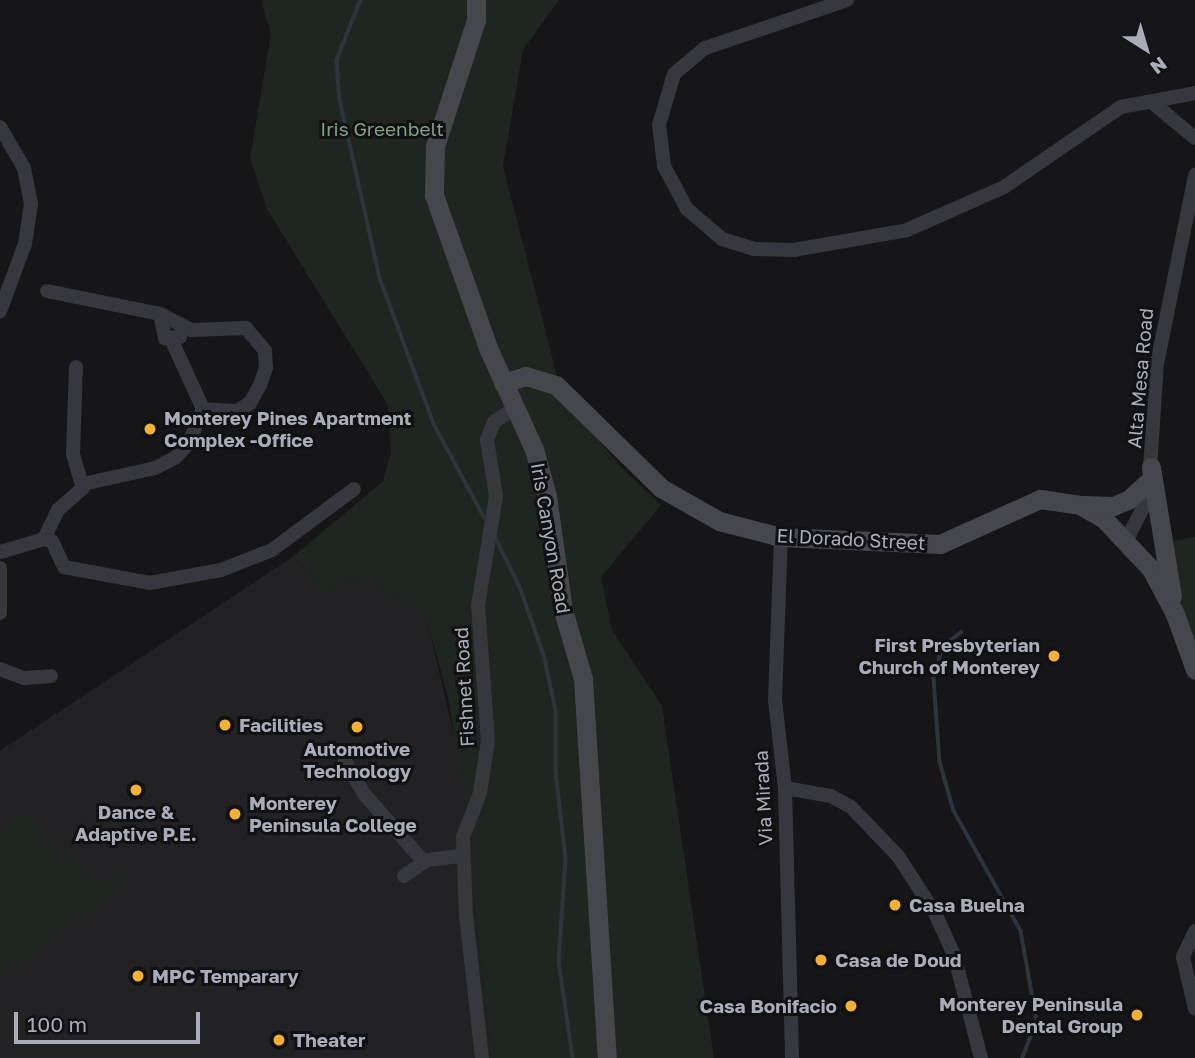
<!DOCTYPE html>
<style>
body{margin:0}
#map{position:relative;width:1195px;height:1058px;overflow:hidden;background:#161618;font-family:"Golos Text",sans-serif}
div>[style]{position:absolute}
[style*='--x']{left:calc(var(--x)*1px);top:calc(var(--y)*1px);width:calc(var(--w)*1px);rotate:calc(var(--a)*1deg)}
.built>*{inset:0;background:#222225}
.green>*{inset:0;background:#1e261f}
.stream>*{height:3.5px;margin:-1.75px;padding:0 1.75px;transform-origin:1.75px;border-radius:1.75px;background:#2c353c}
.street>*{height:14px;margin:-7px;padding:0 7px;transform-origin:7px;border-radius:7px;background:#37383d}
.secondary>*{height:19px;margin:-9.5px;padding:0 9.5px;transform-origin:9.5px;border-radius:9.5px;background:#45474d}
.dots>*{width:19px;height:19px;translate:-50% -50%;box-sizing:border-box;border:4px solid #111113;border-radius:50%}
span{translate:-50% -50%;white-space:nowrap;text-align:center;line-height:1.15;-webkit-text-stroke:6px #111113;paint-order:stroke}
.park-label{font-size:19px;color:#7fa381}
.street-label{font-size:19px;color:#a8adb8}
.poi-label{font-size:19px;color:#a8adb8;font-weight:700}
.left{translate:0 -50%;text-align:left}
.right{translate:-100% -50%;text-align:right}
.north{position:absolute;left:1111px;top:14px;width:70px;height:70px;-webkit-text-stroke:5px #111113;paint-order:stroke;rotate:143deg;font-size:19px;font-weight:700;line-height:28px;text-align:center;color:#a8adb8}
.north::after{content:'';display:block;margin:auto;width:24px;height:32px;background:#a8adb8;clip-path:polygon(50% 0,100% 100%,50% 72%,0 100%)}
.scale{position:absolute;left:14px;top:1012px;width:186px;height:32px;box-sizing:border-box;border:4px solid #a8adb8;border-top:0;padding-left:9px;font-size:21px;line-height:24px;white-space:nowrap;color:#a8adb8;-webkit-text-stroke:5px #111113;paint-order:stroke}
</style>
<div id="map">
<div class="built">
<div style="clip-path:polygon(294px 556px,325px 593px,356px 580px,416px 606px,428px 624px,474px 821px,474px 900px,491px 1058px,0 1058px,0 751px)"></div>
</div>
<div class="green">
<div style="clip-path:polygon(261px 0,559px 0,523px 50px,503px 166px,562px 395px,618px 464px,661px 505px,601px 577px,612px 630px,662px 706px,714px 1058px,491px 1058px,474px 900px,474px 821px,465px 806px,449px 701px,428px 624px,416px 606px,356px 580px,325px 593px,294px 556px,383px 481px,391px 452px,388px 405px,267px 209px,250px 158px,271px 33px)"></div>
<div style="clip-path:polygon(1195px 537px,1195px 670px,1162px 543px)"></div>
<div style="clip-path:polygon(17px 817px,27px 818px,60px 854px,68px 848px,103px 886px,121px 874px,128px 883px,0 979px,0 833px)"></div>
</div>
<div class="stream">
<div style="--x:361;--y:0;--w:65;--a:111.8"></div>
<div style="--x:337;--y:60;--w:39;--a:86"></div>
<div style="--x:340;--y:99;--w:183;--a:77.4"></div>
<div style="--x:380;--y:278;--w:156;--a:69.7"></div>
<div style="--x:434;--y:424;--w:106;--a:61.7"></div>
<div style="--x:495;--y:536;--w:57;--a:63.9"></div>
<div style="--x:520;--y:587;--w:72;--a:70.6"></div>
<div style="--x:544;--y:655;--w:56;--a:77.7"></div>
<div style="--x:556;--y:710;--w:61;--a:90"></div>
<div style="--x:556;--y:771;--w:89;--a:83.5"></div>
<div style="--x:566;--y:859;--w:102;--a:93.9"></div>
<div style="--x:559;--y:961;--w:98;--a:81.8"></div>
<div style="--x:962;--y:632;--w:24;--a:142"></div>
<div style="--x:943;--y:647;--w:33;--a:106"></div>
<div style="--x:934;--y:679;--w:83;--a:85.9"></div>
<div style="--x:940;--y:762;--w:51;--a:74.1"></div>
<div style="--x:954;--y:811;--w:137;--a:60.8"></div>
<div style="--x:1021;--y:931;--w:91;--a:79.9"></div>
<div style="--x:1037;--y:1021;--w:40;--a:111"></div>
</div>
<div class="street">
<div style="--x:847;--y:0;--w:150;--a:161.3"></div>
<div style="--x:705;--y:48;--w:40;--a:140"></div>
<div style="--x:674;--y:74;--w:53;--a:106.4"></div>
<div style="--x:659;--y:125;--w:41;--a:83"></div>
<div style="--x:664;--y:166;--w:49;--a:61.9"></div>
<div style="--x:687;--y:209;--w:46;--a:40.6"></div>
<div style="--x:722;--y:239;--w:34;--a:17"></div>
<div style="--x:754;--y:249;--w:40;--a:1.4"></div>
<div style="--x:794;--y:250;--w:115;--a:-10"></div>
<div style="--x:907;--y:230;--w:106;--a:-23.9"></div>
<div style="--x:1004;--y:187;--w:142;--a:-34.4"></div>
<div style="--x:1121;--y:107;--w:75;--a:-10.7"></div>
<div style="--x:1154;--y:104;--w:53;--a:39.7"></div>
<div style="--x:0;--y:127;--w:48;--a:59.7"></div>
<div style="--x:24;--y:168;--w:37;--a:79"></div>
<div style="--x:31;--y:204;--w:40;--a:98.5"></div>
<div style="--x:25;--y:244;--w:72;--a:110.5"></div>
<div style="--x:47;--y:291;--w:115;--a:11.5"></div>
<div style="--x:160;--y:314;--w:36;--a:27"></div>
<div style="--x:192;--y:330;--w:54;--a:-2.1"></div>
<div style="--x:246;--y:328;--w:30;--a:50"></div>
<div style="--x:265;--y:351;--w:17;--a:87"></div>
<div style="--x:266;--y:368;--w:18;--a:109"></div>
<div style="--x:260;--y:385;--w:21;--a:119"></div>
<div style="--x:250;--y:403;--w:15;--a:148"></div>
<div style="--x:237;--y:411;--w:34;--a:-177"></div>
<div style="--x:160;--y:314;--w:25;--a:78"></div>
<div style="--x:165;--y:338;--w:15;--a:-4"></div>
<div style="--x:76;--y:367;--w:87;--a:92"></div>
<div style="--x:73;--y:454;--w:35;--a:74"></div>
<div style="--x:83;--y:488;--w:33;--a:139"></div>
<div style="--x:58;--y:510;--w:32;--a:116"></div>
<div style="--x:44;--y:539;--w:8;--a:14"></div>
<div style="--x:52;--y:541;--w:29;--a:65"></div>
<div style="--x:64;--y:567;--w:87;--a:10.5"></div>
<div style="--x:150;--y:583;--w:72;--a:-10.4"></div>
<div style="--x:221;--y:570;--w:55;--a:-21.4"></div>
<div style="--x:272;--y:550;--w:102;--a:-36.6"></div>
<div style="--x:83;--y:484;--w:74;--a:-12.5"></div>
<div style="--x:155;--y:468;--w:22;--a:-27"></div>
<div style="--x:175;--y:458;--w:21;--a:-47"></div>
<div style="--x:189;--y:443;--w:37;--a:-68"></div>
<div style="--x:203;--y:409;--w:75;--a:-114.5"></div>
<div style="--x:781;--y:537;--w:163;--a:92.1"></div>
<div style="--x:775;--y:700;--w:89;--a:83.5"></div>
<div style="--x:785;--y:788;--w:270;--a:88.5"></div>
<div style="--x:1126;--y:541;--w:48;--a:-62.9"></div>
<div style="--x:1148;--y:498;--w:134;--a:-86.2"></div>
<div style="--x:1157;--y:364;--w:193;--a:-78.6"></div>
<div style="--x:0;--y:552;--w:46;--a:-16.5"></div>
<div style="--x:0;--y:568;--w:45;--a:90"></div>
<div style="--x:0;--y:669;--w:26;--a:21"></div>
<div style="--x:24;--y:678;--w:27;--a:-4"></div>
<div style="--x:345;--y:761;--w:39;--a:60"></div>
<div style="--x:365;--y:795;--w:89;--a:48.6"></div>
<div style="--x:785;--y:788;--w:47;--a:9.9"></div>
<div style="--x:831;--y:796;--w:23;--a:29"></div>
<div style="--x:851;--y:807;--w:68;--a:46.2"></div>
<div style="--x:898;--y:856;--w:68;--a:57"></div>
<div style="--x:935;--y:913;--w:46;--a:65.7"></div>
<div style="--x:954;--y:955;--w:106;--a:75.3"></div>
<div style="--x:404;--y:876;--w:28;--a:-35"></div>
<div style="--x:427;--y:860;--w:35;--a:-7"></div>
<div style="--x:1195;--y:931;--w:29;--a:115"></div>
<div style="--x:1183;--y:957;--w:53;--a:77"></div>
<div style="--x:482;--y:1058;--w:143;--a:-96.4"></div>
<div style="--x:466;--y:916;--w:79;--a:-92.2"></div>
<div style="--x:463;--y:837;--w:47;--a:-68.9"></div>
<div style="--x:480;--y:793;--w:53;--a:-81.3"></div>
<div style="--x:488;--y:741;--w:136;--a:-94.2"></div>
<div style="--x:478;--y:605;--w:110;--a:-80.6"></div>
<div style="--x:496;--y:496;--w:57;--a:-99.1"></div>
<div style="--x:487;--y:440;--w:19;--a:-69"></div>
<div style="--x:494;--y:422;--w:25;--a:-34"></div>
</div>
<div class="secondary">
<div style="--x:476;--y:0;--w:20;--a:90"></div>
<div style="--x:476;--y:20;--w:133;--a:108"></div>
<div style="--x:435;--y:146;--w:49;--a:91.2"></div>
<div style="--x:434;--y:195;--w:164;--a:70.5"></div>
<div style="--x:489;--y:350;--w:109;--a:65.6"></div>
<div style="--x:534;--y:449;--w:49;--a:74.5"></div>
<div style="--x:547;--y:496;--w:115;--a:82"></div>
<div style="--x:563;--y:610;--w:72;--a:73.8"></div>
<div style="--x:583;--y:679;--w:380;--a:86.4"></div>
<div style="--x:503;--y:383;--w:24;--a:-17"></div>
<div style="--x:526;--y:376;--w:31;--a:17"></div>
<div style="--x:556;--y:385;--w:147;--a:44.4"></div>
<div style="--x:661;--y:488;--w:67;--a:29.6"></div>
<div style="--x:719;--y:521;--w:64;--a:14.5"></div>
<div style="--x:781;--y:537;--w:159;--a:2.5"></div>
<div style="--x:940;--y:544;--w:110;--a:-24.2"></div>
<div style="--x:1040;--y:499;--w:40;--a:8.5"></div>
<div style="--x:1080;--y:505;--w:28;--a:30"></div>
<div style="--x:1104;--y:519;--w:69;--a:46.8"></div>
<div style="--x:1151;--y:569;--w:51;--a:61.9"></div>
<div style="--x:1175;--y:614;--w:59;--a:70.3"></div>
<div style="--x:1151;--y:467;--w:131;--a:80.8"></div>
<div style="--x:1083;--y:505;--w:30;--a:2"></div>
<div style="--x:1113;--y:506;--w:16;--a:-22"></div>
<div style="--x:1128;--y:500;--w:30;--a:-42"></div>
</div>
<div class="dots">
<div style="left:150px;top:429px;background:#f2b134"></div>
<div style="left:1054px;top:656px;background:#f2b134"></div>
<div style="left:225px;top:725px;background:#f2b134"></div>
<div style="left:357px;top:727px;background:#f2b134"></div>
<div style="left:136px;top:790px;background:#f2b134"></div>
<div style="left:235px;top:814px;background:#f2b134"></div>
<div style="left:895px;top:905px;background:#f2b134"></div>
<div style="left:821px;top:960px;background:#f2b134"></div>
<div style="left:138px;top:976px;background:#f2b134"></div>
<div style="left:851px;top:1006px;background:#f2b134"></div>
<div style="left:1137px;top:1015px;background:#f2b134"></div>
<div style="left:279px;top:1040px;background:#f2b134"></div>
</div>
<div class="park-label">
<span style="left:382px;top:129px">Iris Greenbelt</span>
</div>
<div class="street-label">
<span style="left:1140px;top:378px;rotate:-85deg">Alta Mesa Road</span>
<span style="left:551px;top:538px;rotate:80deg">Iris Canyon Road</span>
<span style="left:851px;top:539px;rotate:3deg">El Dorado Street</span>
<span style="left:464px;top:687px;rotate:-93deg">Fishnet Road</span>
<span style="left:763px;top:798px;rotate:-93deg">Via Mirada</span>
</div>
<div class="poi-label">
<span class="left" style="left:164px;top:429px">Monterey Pines Apartment<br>Complex -Office</span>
<span class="right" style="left:1040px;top:656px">First Presbyterian<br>Church of Monterey</span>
<span class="left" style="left:239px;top:725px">Facilities</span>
<span style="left:357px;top:760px">Automotive<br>Technology</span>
<span class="left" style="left:249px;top:814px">Monterey<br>Peninsula College</span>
<span style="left:136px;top:823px">Dance &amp;<br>Adaptive P.E.</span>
<span class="left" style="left:909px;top:905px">Casa Buelna</span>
<span class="left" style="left:835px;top:960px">Casa de Doud</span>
<span class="left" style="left:152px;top:976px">MPC Temparary</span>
<span class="right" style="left:1123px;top:1015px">Monterey Peninsula<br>Dental Group</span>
<span class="right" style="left:837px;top:1006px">Casa Bonifacio</span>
<span class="left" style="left:293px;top:1040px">Theater</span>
</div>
<div class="north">N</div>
<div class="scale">100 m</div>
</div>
